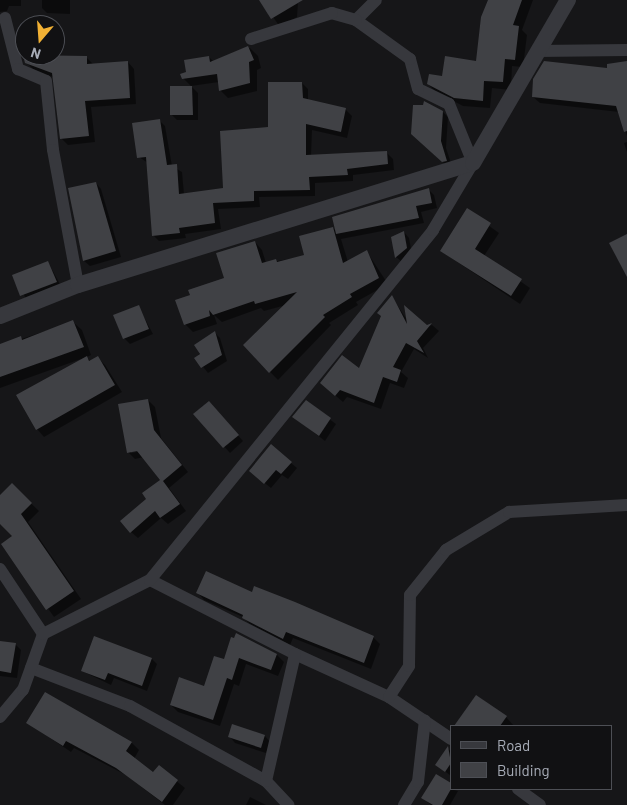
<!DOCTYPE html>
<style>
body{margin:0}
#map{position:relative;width:627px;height:805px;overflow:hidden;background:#161618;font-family:Barlow,sans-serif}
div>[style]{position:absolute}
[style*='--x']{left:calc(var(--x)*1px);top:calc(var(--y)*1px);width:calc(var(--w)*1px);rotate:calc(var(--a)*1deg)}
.shadow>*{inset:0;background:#0007}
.building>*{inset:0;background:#404145}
.minor>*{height:12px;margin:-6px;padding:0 6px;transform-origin:6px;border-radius:6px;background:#37383d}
.tertiary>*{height:16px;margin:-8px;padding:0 8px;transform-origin:8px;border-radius:8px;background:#37383d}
span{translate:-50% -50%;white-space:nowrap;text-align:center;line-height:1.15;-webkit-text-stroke:5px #111113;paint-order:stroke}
.legend{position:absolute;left:450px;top:725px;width:162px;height:65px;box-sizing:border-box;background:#111113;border:1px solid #4d4f55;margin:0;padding:6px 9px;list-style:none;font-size:15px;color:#a8adb8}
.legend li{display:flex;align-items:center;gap:10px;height:25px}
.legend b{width:25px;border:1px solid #4d4f55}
.north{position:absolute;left:15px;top:15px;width:50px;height:50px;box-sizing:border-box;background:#111113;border:1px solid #4d4f55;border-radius:50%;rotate:198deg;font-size:14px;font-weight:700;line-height:20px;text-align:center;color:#a8adb8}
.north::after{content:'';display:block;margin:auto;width:18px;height:22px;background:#f2b134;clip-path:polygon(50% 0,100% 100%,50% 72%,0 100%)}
</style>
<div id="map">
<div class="shadow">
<div style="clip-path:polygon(0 0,21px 0,21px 6px,9px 6px,7px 11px,0 12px)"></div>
<div style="clip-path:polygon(42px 0,70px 0,70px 14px,47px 13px,42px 8px)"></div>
<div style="clip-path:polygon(261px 0,303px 0,298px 3px,297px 17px,280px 27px)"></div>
<div style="clip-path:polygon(489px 0,533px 0,522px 30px,527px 35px,523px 67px,512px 66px,511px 90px,492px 88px,490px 108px,463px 106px,436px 92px,428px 84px,477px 62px)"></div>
<div style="clip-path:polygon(55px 46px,58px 49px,55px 58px,87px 58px,94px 65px,128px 62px,134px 69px,136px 104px,91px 107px,95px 142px,68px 145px,61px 138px,53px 77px,33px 69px,26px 62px,26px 55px,55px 55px)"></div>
<div style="clip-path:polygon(250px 48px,258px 56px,261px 68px,257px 70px,257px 91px,228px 98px,220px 90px,219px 82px,191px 86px,198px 93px,198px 120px,177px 120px,171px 114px,192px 87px,183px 78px,209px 57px,214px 62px)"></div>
<div style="clip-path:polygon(627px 62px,627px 136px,619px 112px,540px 103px,533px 97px)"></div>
<div style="clip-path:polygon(302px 83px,308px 89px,308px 101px,346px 110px,352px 116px,347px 138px,312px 130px,311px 156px,386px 152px,393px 159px,394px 170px,353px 175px,353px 181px,315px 183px,315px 196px,259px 197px,260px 207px,218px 209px,221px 229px,185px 234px,186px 238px,159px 241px,153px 235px,148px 163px,139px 157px,159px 120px,165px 126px,172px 166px,182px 172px,184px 194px,224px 189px)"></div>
<div style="clip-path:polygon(424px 107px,442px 111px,448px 117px,446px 148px,452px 166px,448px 167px,418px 139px)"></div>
<div style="clip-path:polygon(627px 142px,627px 152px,624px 143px)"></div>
<div style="clip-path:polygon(96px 183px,101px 189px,121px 257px,90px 266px,84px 261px,70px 189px)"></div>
<div style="clip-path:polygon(428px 189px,434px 195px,437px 208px,421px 212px,424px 223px,341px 239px,348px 262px,367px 252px,388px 284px,356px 302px,358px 305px,329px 323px,331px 325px,278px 380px,244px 345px,286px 305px,264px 311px,261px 308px,222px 322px,214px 315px,217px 324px,193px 332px,186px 325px,177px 301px,225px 279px,255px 242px,262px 250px,266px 263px,306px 256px,333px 228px,337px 232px)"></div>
<div style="clip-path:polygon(467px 210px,499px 233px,484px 256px,530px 288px,520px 304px,441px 251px)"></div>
<div style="clip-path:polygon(404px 232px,409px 238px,412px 254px,402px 262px,396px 257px,393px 238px)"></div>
<div style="clip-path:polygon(48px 262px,62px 288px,27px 301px,14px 275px)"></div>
<div style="clip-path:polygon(392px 297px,407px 320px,427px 327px,432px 325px,439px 331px,423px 348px,428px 358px,414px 349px,401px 372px,408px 378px,404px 388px,390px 383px,381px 409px,347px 397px,343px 402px,329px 390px,359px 370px)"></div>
<div style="clip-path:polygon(138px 306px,153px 334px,130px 344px,124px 338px)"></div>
<div style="clip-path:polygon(73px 322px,82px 330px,91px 355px,87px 357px,91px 362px,98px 358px,105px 365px,122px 392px,44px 437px,37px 429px,81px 359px,0 388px,0 346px)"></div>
<div style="clip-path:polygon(215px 333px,220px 338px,227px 361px,208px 373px,196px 358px)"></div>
<div style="clip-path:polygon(evenodd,148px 400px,155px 407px,161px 438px,188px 472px,169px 488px,186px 511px,168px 524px,161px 518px,138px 538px,131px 532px,147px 499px,162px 480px,144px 457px,135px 459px,128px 452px,148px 400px,131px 451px,143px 451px,131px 453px,131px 451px)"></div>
<div style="clip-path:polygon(306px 402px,336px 424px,325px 441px,294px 417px)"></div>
<div style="clip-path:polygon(214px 408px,243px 441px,230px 453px,195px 414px)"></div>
<div style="clip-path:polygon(271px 446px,297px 468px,288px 479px,282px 475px,271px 488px,256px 476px)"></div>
<div style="clip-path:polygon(12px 485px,39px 511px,28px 522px,81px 599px,54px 617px,2px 544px,14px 537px,0 523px,0 497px)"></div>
<div style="clip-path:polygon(198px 593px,253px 593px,373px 637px,380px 644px,371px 669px,293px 638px,290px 645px,250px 624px,243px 617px,204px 600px)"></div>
<div style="clip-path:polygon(237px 635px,277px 655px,284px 662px,278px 676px,246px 664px,239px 686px,234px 684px,220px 726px,178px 712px,171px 705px,205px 687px,224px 661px)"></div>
<div style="clip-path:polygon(0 642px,15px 644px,21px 650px,17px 678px,0 676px)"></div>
<div style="clip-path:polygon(152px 659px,157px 664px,147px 691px,114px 678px,111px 685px,82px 671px)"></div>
<div style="clip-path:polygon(477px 696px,506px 717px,514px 726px,463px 726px,459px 722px)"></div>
<div style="clip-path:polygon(28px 723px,131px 742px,139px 750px,134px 759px,154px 773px,159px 767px,185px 788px,173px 805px,165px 805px,126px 775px,74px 748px,71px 752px)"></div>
<div style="clip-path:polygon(265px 736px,270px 742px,266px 753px,235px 743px,230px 737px)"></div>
<div style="clip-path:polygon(448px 749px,451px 751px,451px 776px,437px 765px)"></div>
<div style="clip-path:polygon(451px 789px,458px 791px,450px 805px,431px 805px,423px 798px)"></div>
<div style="clip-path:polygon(250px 797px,266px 805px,246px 805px)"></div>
</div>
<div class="building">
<div style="clip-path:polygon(259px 0,303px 0,271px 19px)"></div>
<div style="clip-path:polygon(488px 0,522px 0,513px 25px,519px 26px,515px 60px,505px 59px,503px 82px,484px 81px,483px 101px,454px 98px,427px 84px,429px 74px,442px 76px,445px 56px,476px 61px,481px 17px)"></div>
<div style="clip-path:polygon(248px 46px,254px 60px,249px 62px,250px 83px,219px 91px,217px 74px,182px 79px,180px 74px,186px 72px,184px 60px,209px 56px,210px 62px)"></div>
<div style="clip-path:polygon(23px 55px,87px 56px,87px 64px,128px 61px,130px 98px,85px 101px,89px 136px,60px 139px,52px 73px,25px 63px)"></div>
<div style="clip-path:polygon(544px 61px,607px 68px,607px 64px,627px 61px,627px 131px,624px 132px,616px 106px,532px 97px,533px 79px)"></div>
<div style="clip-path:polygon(268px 82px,302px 82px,303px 98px,346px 108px,341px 132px,306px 124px,306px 155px,387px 151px,388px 164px,347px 169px,348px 175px,309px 177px,310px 190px,254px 191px,254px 201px,213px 203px,215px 223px,179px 228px,180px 233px,152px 236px,146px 157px,137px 158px,132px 123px,160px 119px,167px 165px,177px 164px,179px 194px,223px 188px,220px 131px,268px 127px)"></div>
<div style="clip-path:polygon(170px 86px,192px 86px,193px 115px,170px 115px)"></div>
<div style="clip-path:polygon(424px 101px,443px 111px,441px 141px,447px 161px,442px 162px,411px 134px,413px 105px,423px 105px)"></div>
<div style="clip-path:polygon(96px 182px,116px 251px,83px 261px,68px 188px)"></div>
<div style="clip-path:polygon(429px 188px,432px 203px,416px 206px,419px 218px,336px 234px,332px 217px)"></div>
<div style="clip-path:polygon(467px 208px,491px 223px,475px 249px,522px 279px,511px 296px,440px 251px)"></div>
<div style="clip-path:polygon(333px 227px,343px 263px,367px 250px,379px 278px,350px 294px,352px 297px,323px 315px,325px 317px,269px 373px,243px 345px,297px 292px,255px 304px,254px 301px,213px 315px,209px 310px,210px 316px,184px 325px,175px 300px,190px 295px,188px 290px,224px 278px,216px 253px,255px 241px,262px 263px,276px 259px,277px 262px,304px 255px,299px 236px)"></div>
<div style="clip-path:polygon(404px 231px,407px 248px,395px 258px,391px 237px)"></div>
<div style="clip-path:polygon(627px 234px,627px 277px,609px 243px)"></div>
<div style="clip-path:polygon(48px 261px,57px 282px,20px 296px,12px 275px)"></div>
<div style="clip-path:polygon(392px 295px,407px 324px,404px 305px,427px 325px,432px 323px,417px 341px,424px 353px,406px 343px,393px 367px,401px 370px,397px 382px,383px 377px,374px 403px,340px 390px,335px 396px,320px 383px,342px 355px,359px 368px,381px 316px,377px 313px)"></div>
<div style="clip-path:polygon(139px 305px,149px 329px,123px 339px,113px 315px)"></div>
<div style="clip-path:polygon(73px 320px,84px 347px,0 377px,0 344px,21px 336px,22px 340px)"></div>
<div style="clip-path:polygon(215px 331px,222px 355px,201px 368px,194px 358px,200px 354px,194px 345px)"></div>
<div style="clip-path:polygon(87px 356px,89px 361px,98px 356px,115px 385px,36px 430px,16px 395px)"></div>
<div style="clip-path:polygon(148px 399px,154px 430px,182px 465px,163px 481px,180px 504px,160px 518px,155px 511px,130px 533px,120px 521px,146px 499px,142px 493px,160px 480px,137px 451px,127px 453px,118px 404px)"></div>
<div style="clip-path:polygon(306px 400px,331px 418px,319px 436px,292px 417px)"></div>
<div style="clip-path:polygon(209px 401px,239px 435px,223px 448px,193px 414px)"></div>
<div style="clip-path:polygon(271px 444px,292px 462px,281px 474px,276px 470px,264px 484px,249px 471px)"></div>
<div style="clip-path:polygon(12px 483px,32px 503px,21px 514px,74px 591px,46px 610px,1px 544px,12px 536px,0 524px,0 495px)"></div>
<div style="clip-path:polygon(206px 571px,252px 592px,254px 586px,295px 602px,374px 636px,364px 663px,286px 632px,283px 639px,242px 618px,243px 615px,196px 593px)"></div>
<div style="clip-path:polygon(236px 633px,277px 654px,271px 670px,239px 658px,232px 680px,227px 678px,213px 720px,170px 705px,179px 677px,204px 686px,214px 656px,224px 659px,231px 637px,234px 638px)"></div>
<div style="clip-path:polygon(94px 636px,152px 658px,142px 686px,108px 673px,105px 680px,81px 671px)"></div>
<div style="clip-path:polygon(0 641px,16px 643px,11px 673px,0 671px)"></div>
<div style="clip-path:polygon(45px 692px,132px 742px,126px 751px,153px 772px,159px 765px,178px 780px,162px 802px,116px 768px,66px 741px,63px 746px,26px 723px)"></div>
<div style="clip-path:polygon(476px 695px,507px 716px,500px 726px,454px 726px)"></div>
<div style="clip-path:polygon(232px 724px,265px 735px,261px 748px,228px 737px)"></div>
<div style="clip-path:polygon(448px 746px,451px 763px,445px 772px,435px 765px)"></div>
<div style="clip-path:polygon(436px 774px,451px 783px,451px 789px,442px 805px,433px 805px,421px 798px)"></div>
</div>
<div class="minor">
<div style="--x:5;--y:18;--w:53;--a:75.7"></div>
<div style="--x:18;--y:69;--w:30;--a:23"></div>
<div style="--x:46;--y:81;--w:69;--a:84.2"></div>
<div style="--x:53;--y:150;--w:137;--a:79.5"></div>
<div style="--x:356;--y:20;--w:28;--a:-45"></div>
<div style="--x:537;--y:51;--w:90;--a:-0.6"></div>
<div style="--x:0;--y:569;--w:78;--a:56.5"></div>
<div style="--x:150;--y:580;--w:163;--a:27"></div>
<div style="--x:295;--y:654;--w:103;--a:24.6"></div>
<div style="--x:389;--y:697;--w:75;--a:34.1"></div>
<div style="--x:31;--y:668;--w:106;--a:21"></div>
<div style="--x:130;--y:706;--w:155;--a:28.9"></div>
<div style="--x:266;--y:781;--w:33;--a:47"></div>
<div style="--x:389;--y:697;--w:37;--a:-57"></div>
<div style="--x:409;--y:666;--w:71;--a:-89.2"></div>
<div style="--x:410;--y:595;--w:58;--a:-51.3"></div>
<div style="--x:446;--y:550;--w:74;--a:-31.1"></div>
<div style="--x:509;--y:512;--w:118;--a:-3.4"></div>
<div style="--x:0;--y:717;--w:35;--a:-50"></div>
<div style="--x:23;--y:690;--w:59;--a:-70.3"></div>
<div style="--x:43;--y:634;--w:120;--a:-26.8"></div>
<div style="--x:150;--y:580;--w:450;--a:-51"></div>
<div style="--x:433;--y:230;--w:78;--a:-59.2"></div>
<div style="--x:473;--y:163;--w:64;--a:-112.1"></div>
<div style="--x:449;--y:104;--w:34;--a:-154"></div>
<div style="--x:418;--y:89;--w:31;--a:-105"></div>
<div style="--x:410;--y:59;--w:67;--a:-144.2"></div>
<div style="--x:356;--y:20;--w:25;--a:-164"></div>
<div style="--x:332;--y:13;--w:85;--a:162.2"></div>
<div style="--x:266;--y:781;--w:130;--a:-77.1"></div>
<div style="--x:518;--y:789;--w:27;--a:36"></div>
<div style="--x:404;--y:805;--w:27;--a:-59"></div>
<div style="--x:418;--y:782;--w:62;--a:-83.6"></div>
</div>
<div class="tertiary">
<div style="--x:0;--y:316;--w:84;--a:-21.7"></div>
<div style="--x:78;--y:285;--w:413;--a:-17.2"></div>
<div style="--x:473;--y:163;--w:189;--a:-59.8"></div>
</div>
<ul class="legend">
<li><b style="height:6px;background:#37383d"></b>Road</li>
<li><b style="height:14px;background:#404145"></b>Building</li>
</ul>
<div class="north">N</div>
</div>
